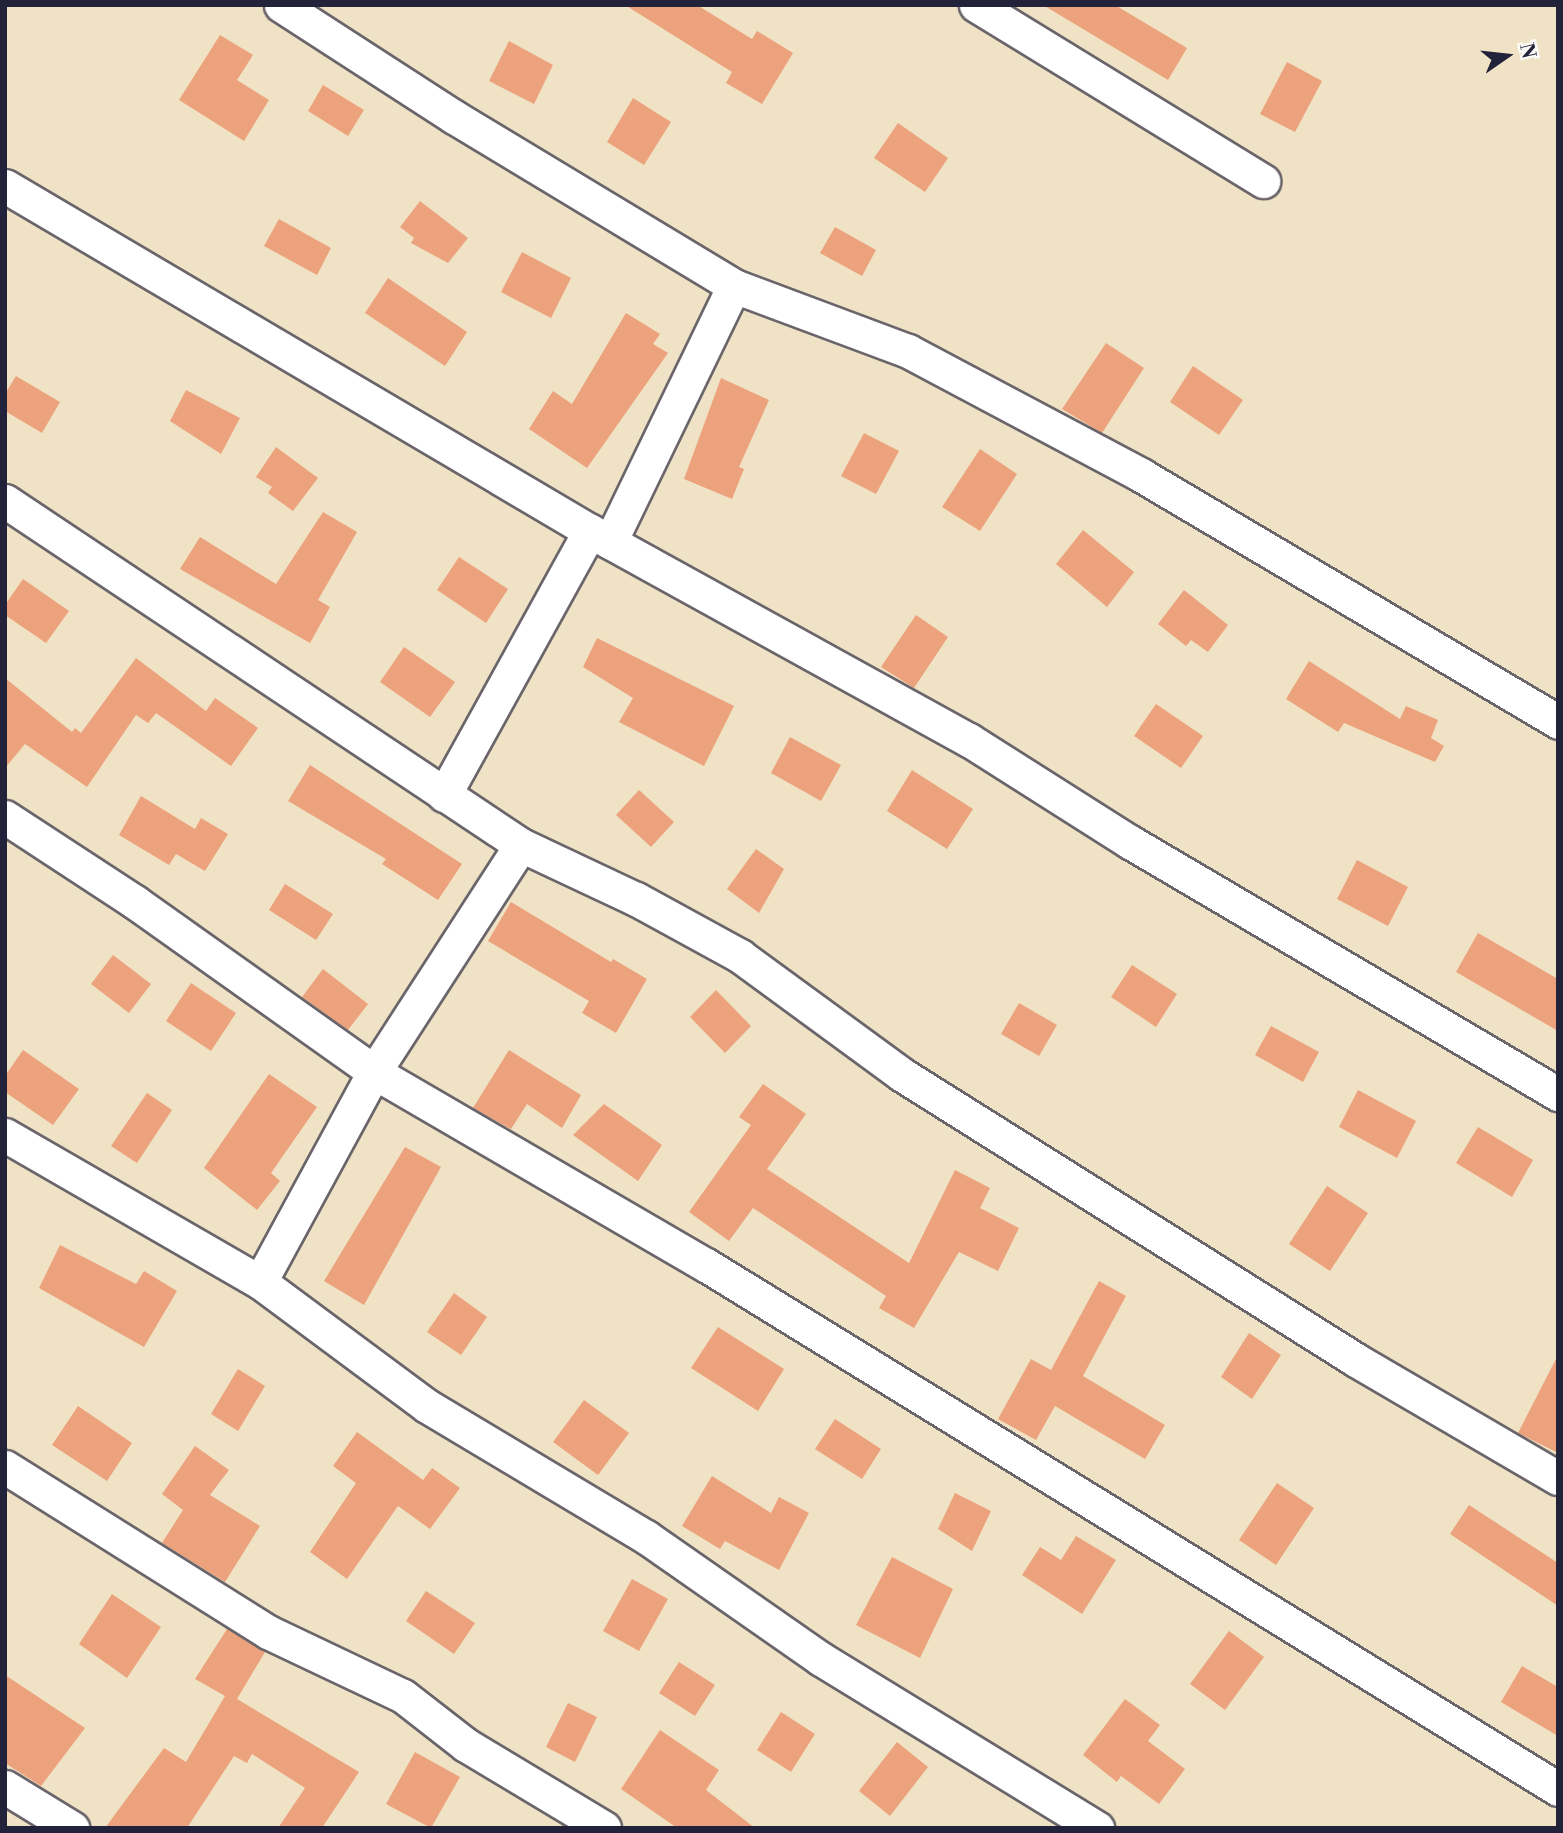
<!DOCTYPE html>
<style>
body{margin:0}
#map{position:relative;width:1563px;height:1833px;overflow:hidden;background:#f0e2c5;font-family:"Libre Bodoni",serif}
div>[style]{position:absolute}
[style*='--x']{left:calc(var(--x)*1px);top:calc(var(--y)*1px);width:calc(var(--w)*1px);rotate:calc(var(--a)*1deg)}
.building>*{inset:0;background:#eca37d}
.roads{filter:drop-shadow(2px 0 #6a656b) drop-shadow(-2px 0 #6a656b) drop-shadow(0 2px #6a656b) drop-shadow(0 -2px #6a656b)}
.street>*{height:33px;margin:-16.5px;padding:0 16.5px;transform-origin:16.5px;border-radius:16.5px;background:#fff}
span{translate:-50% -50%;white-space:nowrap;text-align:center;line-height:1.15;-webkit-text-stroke:5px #fdfcf7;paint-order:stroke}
.frame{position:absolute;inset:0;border:7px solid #22223b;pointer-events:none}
.north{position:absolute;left:1472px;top:21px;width:70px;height:70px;-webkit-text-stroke:5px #fdfcf7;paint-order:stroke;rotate:76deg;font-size:19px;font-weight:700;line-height:28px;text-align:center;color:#22223b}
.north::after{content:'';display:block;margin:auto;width:24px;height:32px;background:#22223b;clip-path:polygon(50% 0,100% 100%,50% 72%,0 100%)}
</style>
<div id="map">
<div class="building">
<div style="clip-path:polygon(625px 5px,697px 5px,752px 39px,757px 31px,793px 53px,762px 104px,726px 83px,732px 72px)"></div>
<div style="clip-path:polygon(1043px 5px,1115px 5px,1187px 48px,1168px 80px)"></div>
<div style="clip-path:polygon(220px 35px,253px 55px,237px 80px,269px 100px,244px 141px,179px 100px)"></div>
<div style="clip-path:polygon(509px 41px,553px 65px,534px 104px,489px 81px)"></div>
<div style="clip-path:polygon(1287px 62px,1322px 81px,1295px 132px,1260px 114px)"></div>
<div style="clip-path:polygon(323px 85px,364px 110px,348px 136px,308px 111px)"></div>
<div style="clip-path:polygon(633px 98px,671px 122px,644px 165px,607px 142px)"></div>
<div style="clip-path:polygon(898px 123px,948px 158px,925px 192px,874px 158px)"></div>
<div style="clip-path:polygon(420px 201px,468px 238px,448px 263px,411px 243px,414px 238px,400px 227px)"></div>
<div style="clip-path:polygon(279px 219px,331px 248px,317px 275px,264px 246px)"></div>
<div style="clip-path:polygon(835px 227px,876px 250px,862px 276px,820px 253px)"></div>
<div style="clip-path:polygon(522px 252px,571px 278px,551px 318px,501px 292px)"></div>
<div style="clip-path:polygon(388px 278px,467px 332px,445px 366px,365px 313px)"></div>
<div style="clip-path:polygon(626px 313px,660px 334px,653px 344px,668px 353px,587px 468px,529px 429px,553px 391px,572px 404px)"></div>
<div style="clip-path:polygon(1106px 343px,1144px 368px,1102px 433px,1062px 409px)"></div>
<div style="clip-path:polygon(1193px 366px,1243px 400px,1219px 435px,1170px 402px)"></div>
<div style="clip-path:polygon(16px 376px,60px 402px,42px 433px,5px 411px,5px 394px)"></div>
<div style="clip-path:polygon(721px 378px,769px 400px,739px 467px,744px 469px,732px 499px,684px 479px)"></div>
<div style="clip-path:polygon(186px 390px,240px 418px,221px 454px,170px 421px)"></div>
<div style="clip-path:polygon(864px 433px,899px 451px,876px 494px,841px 476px)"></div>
<div style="clip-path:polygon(276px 447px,318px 478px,293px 511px,268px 493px,272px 487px,256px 477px)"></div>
<div style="clip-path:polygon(980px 449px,1017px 474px,980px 531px,942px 507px)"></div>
<div style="clip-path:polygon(323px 512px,357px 532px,318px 600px,330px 607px,310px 643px,180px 569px,200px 537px,276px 584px)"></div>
<div style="clip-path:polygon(1083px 530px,1134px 572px,1107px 607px,1056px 564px)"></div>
<div style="clip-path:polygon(459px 557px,508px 589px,486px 623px,437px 590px)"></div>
<div style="clip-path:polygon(23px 579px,69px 611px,46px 643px,5px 615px,5px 605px)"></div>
<div style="clip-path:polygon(1184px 590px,1228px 625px,1208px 652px,1191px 640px,1186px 646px,1158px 624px)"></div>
<div style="clip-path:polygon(916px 615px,948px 637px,914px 688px,881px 667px)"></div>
<div style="clip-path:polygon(597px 638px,734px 706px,704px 766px,619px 722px,633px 698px,583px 667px)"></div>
<div style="clip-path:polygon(404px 647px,455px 682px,430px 717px,380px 682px)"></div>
<div style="clip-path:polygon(136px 658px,206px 711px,215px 698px,258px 728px,231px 766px,156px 713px,148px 723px,136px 715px,87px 787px,25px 744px,5px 768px,5px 678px,72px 732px,75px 728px,81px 733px)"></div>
<div style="clip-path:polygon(1309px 661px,1400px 719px,1406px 706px,1438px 720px,1431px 738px,1444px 746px,1435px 762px,1344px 723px,1338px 732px,1286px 699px)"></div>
<div style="clip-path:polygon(1156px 704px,1203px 736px,1181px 768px,1134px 736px)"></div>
<div style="clip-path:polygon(790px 737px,841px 765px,821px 801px,771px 773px)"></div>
<div style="clip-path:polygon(310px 765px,462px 864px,438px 900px,382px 864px,386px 859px,288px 801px)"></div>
<div style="clip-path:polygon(912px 770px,973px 809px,947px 849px,887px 811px)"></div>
<div style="clip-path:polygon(639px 790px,674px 822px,651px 847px,616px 815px)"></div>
<div style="clip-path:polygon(141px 796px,195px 829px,201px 818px,228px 834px,205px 871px,176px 854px,169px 865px,119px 835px)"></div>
<div style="clip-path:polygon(756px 849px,784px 869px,759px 913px,727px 889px)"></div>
<div style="clip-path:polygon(1357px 860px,1408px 887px,1388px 926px,1337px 899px)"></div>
<div style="clip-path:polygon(285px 884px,333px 914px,316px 940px,269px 910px)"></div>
<div style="clip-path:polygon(511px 902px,611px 962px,613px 959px,647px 979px,616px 1033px,582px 1013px,589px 1001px,488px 941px)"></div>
<div style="clip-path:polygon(1478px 933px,1558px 979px,1558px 1031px,1456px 972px)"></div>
<div style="clip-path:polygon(113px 955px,151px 984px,129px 1013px,91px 984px)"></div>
<div style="clip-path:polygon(1132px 965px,1177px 994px,1156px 1027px,1111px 997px)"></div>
<div style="clip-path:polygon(323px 969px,368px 1004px,348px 1030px,302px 997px)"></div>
<div style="clip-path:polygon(191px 983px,236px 1013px,211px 1051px,166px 1021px)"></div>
<div style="clip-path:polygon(716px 990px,751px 1026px,725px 1053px,690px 1017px)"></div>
<div style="clip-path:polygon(1019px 1003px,1057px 1025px,1039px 1056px,1001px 1034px)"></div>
<div style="clip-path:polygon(1271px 1026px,1319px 1052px,1303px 1082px,1255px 1055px)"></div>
<div style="clip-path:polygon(23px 1050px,79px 1089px,53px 1125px,5px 1092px,5px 1076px)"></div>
<div style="clip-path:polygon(509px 1050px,581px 1095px,562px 1128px,527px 1104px,511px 1129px,473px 1108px)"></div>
<div style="clip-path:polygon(269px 1074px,317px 1107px,271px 1173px,280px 1181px,257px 1210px,204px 1168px)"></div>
<div style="clip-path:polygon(763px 1084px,806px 1114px,767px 1169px,909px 1263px,955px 1170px,990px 1188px,980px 1208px,1019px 1228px,998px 1271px,959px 1252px,914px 1328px,879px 1308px,886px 1296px,753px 1208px,729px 1241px,689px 1212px,751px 1125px,739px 1117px)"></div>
<div style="clip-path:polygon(1358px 1090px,1416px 1121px,1397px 1158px,1339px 1127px)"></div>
<div style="clip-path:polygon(147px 1093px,172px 1110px,137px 1163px,111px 1146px)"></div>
<div style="clip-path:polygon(604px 1104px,662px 1145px,638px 1181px,573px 1135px)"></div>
<div style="clip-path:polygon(1478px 1127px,1533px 1160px,1512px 1197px,1456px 1163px)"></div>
<div style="clip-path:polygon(405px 1147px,441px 1167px,364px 1305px,324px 1281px)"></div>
<div style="clip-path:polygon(1327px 1186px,1368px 1213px,1330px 1271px,1289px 1244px)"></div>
<div style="clip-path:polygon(60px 1245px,136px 1284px,144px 1271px,177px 1291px,144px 1347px,39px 1288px)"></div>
<div style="clip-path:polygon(1099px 1281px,1126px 1296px,1083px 1376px,1165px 1425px,1145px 1459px,1055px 1406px,1036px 1440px,998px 1419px,1031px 1359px,1051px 1370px)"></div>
<div style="clip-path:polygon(454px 1293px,487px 1317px,461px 1355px,427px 1332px)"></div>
<div style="clip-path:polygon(718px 1327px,784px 1369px,758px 1411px,691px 1368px)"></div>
<div style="clip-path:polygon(1249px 1333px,1281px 1355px,1252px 1399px,1221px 1377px)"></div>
<div style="clip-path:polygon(1558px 1355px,1558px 1453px,1518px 1433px)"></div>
<div style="clip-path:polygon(238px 1369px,265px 1386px,238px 1431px,211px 1414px)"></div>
<div style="clip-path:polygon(584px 1400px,629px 1433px,598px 1475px,553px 1442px)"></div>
<div style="clip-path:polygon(78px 1406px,132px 1443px,107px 1481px,52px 1445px)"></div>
<div style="clip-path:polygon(835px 1419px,881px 1449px,862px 1479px,815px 1449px)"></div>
<div style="clip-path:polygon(357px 1432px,423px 1480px,432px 1468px,460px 1488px,430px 1529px,398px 1506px,347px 1579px,310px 1552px,356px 1483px,333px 1466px)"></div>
<div style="clip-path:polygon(195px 1446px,229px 1470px,210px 1495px,260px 1526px,225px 1582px,162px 1543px,183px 1510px,162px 1494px)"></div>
<div style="clip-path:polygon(712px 1476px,771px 1513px,779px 1497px,809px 1513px,779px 1570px,725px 1541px,720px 1549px,682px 1526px)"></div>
<div style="clip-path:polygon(1277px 1483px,1314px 1508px,1276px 1565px,1239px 1540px)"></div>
<div style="clip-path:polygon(955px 1493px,991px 1511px,972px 1551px,938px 1529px)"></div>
<div style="clip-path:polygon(1469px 1505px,1558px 1563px,1558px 1606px,1450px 1534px)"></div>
<div style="clip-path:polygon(1076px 1536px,1116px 1560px,1082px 1614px,1022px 1575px,1040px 1547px,1061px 1560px)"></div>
<div style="clip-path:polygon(892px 1557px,953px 1589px,920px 1658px,856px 1625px)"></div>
<div style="clip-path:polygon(632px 1579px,668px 1599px,639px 1651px,603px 1631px)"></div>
<div style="clip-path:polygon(426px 1591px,475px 1623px,454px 1654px,406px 1621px)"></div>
<div style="clip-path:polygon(112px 1594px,161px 1627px,127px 1678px,79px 1644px)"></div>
<div style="clip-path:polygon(227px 1629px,265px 1652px,237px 1699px,359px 1772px,322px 1828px,278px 1828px,305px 1788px,252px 1754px,247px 1763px,234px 1756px,187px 1828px,105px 1828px,164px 1748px,186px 1762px,225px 1696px,195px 1679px)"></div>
<div style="clip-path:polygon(1229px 1631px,1264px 1657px,1225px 1710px,1190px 1684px)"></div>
<div style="clip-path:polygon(679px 1662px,715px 1685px,695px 1716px,659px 1693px)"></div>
<div style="clip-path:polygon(1522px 1666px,1558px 1687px,1558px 1736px,1501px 1702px)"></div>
<div style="clip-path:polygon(5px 1675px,85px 1728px,41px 1786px,5px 1763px)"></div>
<div style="clip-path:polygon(1125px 1699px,1160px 1725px,1148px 1741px,1185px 1769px,1159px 1804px,1121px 1776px,1117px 1782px,1083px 1755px)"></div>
<div style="clip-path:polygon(568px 1703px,597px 1717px,575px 1762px,546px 1747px)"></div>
<div style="clip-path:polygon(781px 1712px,815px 1734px,791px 1772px,757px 1750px)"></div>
<div style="clip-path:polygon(660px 1730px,719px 1770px,706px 1790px,755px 1828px,677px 1828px,621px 1789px)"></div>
<div style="clip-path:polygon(897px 1742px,928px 1767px,890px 1816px,859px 1791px)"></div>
<div style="clip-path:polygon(415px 1752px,460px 1777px,431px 1828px,386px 1804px)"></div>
</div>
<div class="roads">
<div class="street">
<div style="--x:281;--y:5;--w:206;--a:32.9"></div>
<div style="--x:454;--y:117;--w:327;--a:31.1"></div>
<div style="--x:734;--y:286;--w:186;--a:20.5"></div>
<div style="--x:908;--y:351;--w:264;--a:28"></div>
<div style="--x:1141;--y:475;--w:485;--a:30.6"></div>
<div style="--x:976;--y:5;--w:337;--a:31.5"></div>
<div style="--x:5;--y:186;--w:679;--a:30.53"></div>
<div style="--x:590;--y:531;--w:433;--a:28.9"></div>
<div style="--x:969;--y:740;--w:191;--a:32.4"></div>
<div style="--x:1130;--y:842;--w:497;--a:30.5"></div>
<div style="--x:5;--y:501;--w:620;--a:33.69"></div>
<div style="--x:521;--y:845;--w:127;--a:25.2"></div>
<div style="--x:636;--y:899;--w:119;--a:28.7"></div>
<div style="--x:740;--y:956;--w:200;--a:36.2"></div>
<div style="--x:901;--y:1074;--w:537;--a:32.15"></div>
<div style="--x:1356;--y:1360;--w:234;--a:30.3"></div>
<div style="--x:610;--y:542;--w:284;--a:-64.2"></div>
<div style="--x:444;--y:795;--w:302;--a:-61.1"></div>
<div style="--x:5;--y:817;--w:155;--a:33.2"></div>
<div style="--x:135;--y:902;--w:293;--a:35.4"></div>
<div style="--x:374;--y:1072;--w:384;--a:30.2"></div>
<div style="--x:706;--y:1265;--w:1000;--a:31.59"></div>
<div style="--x:5;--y:1135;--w:294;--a:30"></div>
<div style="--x:260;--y:1282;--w:208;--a:36.6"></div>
<div style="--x:427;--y:1406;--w:255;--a:30.9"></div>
<div style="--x:646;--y:1537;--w:213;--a:34.9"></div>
<div style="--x:821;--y:1659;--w:324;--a:31.5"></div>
<div style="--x:260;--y:1282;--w:239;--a:-61.5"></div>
<div style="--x:374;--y:1072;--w:270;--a:-57.1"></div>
<div style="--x:5;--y:1467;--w:310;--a:32.1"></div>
<div style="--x:268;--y:1632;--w:149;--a:25.4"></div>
<div style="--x:403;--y:1696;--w:80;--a:37.9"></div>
<div style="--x:466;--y:1745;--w:161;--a:31"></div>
<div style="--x:5;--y:1787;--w:79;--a:31.5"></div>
</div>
</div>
<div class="frame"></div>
<div class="north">N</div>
</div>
